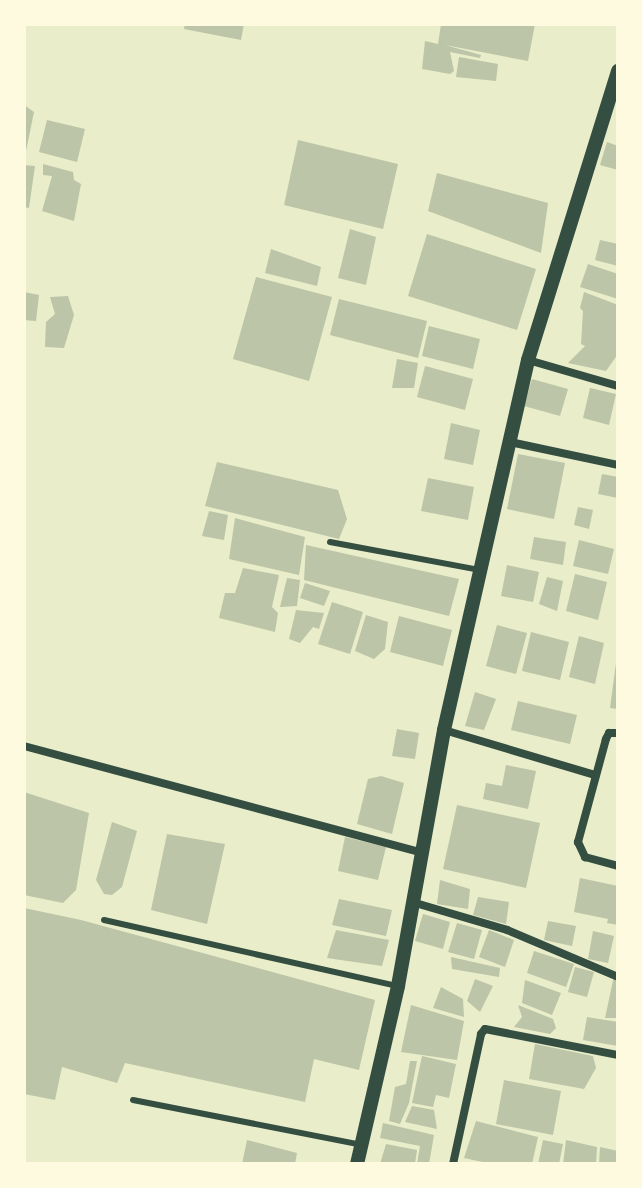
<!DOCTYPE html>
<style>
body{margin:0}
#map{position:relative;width:642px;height:1188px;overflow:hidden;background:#e9edc9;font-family:Arial,sans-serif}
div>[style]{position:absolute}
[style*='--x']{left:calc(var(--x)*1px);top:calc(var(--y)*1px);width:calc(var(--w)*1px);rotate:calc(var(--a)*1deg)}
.building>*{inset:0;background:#bcc5a7}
.service>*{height:6px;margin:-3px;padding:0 3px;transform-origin:3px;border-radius:3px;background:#344e41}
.minor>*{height:8px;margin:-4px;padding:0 4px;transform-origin:4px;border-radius:4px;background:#344e41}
.tertiary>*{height:14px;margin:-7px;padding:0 7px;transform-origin:7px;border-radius:7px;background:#344e41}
span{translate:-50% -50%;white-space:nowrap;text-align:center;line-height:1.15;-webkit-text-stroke:8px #fefae0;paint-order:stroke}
.frame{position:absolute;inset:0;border:26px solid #fefae0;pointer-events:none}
</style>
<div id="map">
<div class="building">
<div style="clip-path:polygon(185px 24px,244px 24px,241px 40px,184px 29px)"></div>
<div style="clip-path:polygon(441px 24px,535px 24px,528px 61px,445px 45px,481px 55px,480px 58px,450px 52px,454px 71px,450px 74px,422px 69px,425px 41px,438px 44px)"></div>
<div style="clip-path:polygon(459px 57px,498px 64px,496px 81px,456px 77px)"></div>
<div style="clip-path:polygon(24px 105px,34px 112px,25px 156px,24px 156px)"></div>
<div style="clip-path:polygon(47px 120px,85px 129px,77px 162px,39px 152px)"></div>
<div style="clip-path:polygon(298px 140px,398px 164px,383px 229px,284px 205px)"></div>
<div style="clip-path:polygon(607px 142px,618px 146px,618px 170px,600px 165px)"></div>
<div style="clip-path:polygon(43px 164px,73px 172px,74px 180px,81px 184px,74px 221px,42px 211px,52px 176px,43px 175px)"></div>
<div style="clip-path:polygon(24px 165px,35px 166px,29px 208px,24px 207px)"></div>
<div style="clip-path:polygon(437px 173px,548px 203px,541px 253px,428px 211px)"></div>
<div style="clip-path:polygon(350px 229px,376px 237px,366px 285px,338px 278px)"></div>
<div style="clip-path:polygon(427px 234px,536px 269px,517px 330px,408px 296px)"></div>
<div style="clip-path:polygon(600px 240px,618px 244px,618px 266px,595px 260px)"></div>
<div style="clip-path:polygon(271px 249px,321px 267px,317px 286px,265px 273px)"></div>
<div style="clip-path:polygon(588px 264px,618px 274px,618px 299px,580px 287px)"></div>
<div style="clip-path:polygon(256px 277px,332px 297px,309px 381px,233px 359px)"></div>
<div style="clip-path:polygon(24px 292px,39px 295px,36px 321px,24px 320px)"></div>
<div style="clip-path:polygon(584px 292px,618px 305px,618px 354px,606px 371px,568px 363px,585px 346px,581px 344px,583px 311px,580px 308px)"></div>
<div style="clip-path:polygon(68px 296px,74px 315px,64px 348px,45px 347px,46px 322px,55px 314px,50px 297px)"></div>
<div style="clip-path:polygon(339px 299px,427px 321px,418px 358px,330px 335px)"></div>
<div style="clip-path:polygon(429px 326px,480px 339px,473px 369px,422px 356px)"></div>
<div style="clip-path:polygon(397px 359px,418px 363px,414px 388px,392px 388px)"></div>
<div style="clip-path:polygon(425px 366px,473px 379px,465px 410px,417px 397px)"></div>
<div style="clip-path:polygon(532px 379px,568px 389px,560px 416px,524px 406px)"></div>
<div style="clip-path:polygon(590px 388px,616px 394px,609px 425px,583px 418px)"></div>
<div style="clip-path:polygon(451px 423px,480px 430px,473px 465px,444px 459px)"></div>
<div style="clip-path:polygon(518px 454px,565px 463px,554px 519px,507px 509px)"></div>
<div style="clip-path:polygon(217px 462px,338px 490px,347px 519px,339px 539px,205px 506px)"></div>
<div style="clip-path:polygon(602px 474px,618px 477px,618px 498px,598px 494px)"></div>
<div style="clip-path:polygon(428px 478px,474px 487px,468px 520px,421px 511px)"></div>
<div style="clip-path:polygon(578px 507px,593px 510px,589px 529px,574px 525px)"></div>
<div style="clip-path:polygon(209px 511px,228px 515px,224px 540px,202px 536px)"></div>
<div style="clip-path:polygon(235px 518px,305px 537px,299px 575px,229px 559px)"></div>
<div style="clip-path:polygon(534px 537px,566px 542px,563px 565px,530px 559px)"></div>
<div style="clip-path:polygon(579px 540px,614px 549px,608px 574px,573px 566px)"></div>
<div style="clip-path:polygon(306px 545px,459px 579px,449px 616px,304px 580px)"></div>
<div style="clip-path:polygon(507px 565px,539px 572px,533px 602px,501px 596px)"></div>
<div style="clip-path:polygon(243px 568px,279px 575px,272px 607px,278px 613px,275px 632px,219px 618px,225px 593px,235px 593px)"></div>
<div style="clip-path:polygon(575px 574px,607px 582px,598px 620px,566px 611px)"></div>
<div style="clip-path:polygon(547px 577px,563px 581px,557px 611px,539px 604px)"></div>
<div style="clip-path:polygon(287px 578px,300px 580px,297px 606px,280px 607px)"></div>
<div style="clip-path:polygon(305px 583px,330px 591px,324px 606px,300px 598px)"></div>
<div style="clip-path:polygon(332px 602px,363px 612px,350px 654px,318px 644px)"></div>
<div style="clip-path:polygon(296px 610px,324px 613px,319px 629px,313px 627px,300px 643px,289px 639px)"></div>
<div style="clip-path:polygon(366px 615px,388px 622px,385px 649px,374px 659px,355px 651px)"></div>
<div style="clip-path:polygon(399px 616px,452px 630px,443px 666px,390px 652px)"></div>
<div style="clip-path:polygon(497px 625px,527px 633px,516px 674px,486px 666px)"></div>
<div style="clip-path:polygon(531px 632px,569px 642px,560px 680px,522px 671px)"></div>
<div style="clip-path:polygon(579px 636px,604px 643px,595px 684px,569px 677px)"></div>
<div style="clip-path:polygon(616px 663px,618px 663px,618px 709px,610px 708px)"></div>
<div style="clip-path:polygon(475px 692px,496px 699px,484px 730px,465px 726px)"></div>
<div style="clip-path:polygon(518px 701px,577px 715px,570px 744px,511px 730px)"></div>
<div style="clip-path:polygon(397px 729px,419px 733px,415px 759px,392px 756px)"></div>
<div style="clip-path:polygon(506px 765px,536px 771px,528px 809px,483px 799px,486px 783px,502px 786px)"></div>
<div style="clip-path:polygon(381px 776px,404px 783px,392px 834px,357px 824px,368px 779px)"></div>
<div style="clip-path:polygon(24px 792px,89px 813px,76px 890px,63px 903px,24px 895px)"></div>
<div style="clip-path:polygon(457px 805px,540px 823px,526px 888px,443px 869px)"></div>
<div style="clip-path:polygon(112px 822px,137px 831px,122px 887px,112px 895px,104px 894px,96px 880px)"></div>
<div style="clip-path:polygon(167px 834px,225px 844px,207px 924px,151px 910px)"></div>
<div style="clip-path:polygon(345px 837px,386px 847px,378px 880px,338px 871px)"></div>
<div style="clip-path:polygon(580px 878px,618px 886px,618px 925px,607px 923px,608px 919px,574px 912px)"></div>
<div style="clip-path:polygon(440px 880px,470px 889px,468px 909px,437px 904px)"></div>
<div style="clip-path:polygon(478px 897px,509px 902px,506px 924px,473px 915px)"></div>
<div style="clip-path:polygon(339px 899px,392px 910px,386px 936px,332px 925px)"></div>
<div style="clip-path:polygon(24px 908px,81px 920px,375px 1000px,359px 1070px,314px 1059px,305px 1102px,125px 1063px,117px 1083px,62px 1067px,55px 1100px,24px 1094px)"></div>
<div style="clip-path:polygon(423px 914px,450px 922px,443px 949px,415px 941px)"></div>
<div style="clip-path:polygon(548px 921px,576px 926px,572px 946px,544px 940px)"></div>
<div style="clip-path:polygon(457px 923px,482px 930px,474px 959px,448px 952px)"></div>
<div style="clip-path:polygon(336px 930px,389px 940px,382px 966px,327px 958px)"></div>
<div style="clip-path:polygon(489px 930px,514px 940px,505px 967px,479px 957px)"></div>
<div style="clip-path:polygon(593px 931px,614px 936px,608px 963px,588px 959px)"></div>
<div style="clip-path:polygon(534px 951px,574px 964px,566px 987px,527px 973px)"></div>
<div style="clip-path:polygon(451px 957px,500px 968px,499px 977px,452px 969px)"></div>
<div style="clip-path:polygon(575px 967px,594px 972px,587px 997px,568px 992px)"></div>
<div style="clip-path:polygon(614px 976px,618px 979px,618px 1018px,605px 1018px)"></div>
<div style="clip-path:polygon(475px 979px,493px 986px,480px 1012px,467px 1001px)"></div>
<div style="clip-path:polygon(525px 980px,561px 993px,552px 1015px,522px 1003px)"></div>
<div style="clip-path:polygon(441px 987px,463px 999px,464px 1017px,433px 1008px)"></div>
<div style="clip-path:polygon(411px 1005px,464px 1021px,457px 1060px,401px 1052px)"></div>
<div style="clip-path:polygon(518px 1005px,553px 1019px,556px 1028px,550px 1034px,514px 1027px,522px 1017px)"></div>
<div style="clip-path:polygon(587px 1017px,618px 1022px,618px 1046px,583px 1040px)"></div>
<div style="clip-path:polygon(535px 1044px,593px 1056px,596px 1068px,584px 1089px,529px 1079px)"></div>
<div style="clip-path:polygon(422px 1056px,456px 1064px,449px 1098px,436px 1095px,433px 1107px,412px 1103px)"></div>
<div style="clip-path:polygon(410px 1061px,417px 1061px,409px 1103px,400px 1124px,389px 1121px,395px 1087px,406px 1084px)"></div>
<div style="clip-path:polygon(504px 1080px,561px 1091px,553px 1135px,496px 1124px)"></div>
<div style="clip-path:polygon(412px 1106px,434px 1110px,437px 1129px,405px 1122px)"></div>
<div style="clip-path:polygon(476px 1121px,538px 1137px,532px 1164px,492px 1164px,464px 1158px)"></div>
<div style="clip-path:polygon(383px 1123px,434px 1135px,429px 1164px,417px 1164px,420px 1146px,380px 1138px)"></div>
<div style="clip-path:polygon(247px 1140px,297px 1153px,295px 1164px,242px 1164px)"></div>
<div style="clip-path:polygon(543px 1140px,563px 1144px,559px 1164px,538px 1164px)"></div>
<div style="clip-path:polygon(566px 1140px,597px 1147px,596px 1164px,563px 1164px)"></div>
<div style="clip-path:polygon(386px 1144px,417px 1150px,415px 1164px,380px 1164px)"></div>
<div style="clip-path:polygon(600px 1147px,618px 1151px,618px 1164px,599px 1164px)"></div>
</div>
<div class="service">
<div style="--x:330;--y:542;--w:153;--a:10.6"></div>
<div style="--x:104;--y:920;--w:301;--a:12.7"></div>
<div style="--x:133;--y:1100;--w:233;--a:11.1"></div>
</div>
<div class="minor">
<div style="--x:528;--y:360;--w:94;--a:16.1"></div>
<div style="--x:510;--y:442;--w:110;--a:12"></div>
<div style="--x:444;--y:730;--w:158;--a:16.6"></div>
<div style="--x:618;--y:733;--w:9;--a:180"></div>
<div style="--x:609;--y:733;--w:7;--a:117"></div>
<div style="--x:606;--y:739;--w:107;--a:105.2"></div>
<div style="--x:578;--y:842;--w:17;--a:65"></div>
<div style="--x:585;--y:857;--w:34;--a:15"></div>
<div style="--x:24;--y:746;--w:410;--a:15"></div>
<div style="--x:412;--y:902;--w:99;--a:16.4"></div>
<div style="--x:507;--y:930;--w:121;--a:22.9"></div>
<div style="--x:453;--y:1164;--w:133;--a:-77.8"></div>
<div style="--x:481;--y:1034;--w:6;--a:-51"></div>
<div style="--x:485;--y:1029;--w:136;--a:11.1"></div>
</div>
<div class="tertiary">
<div style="--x:357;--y:1164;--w:183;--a:-77"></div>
<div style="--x:398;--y:986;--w:260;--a:-79.8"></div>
<div style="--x:444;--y:730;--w:379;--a:-77.2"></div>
<div style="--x:528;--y:360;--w:303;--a:-72.7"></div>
</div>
<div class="frame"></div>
</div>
